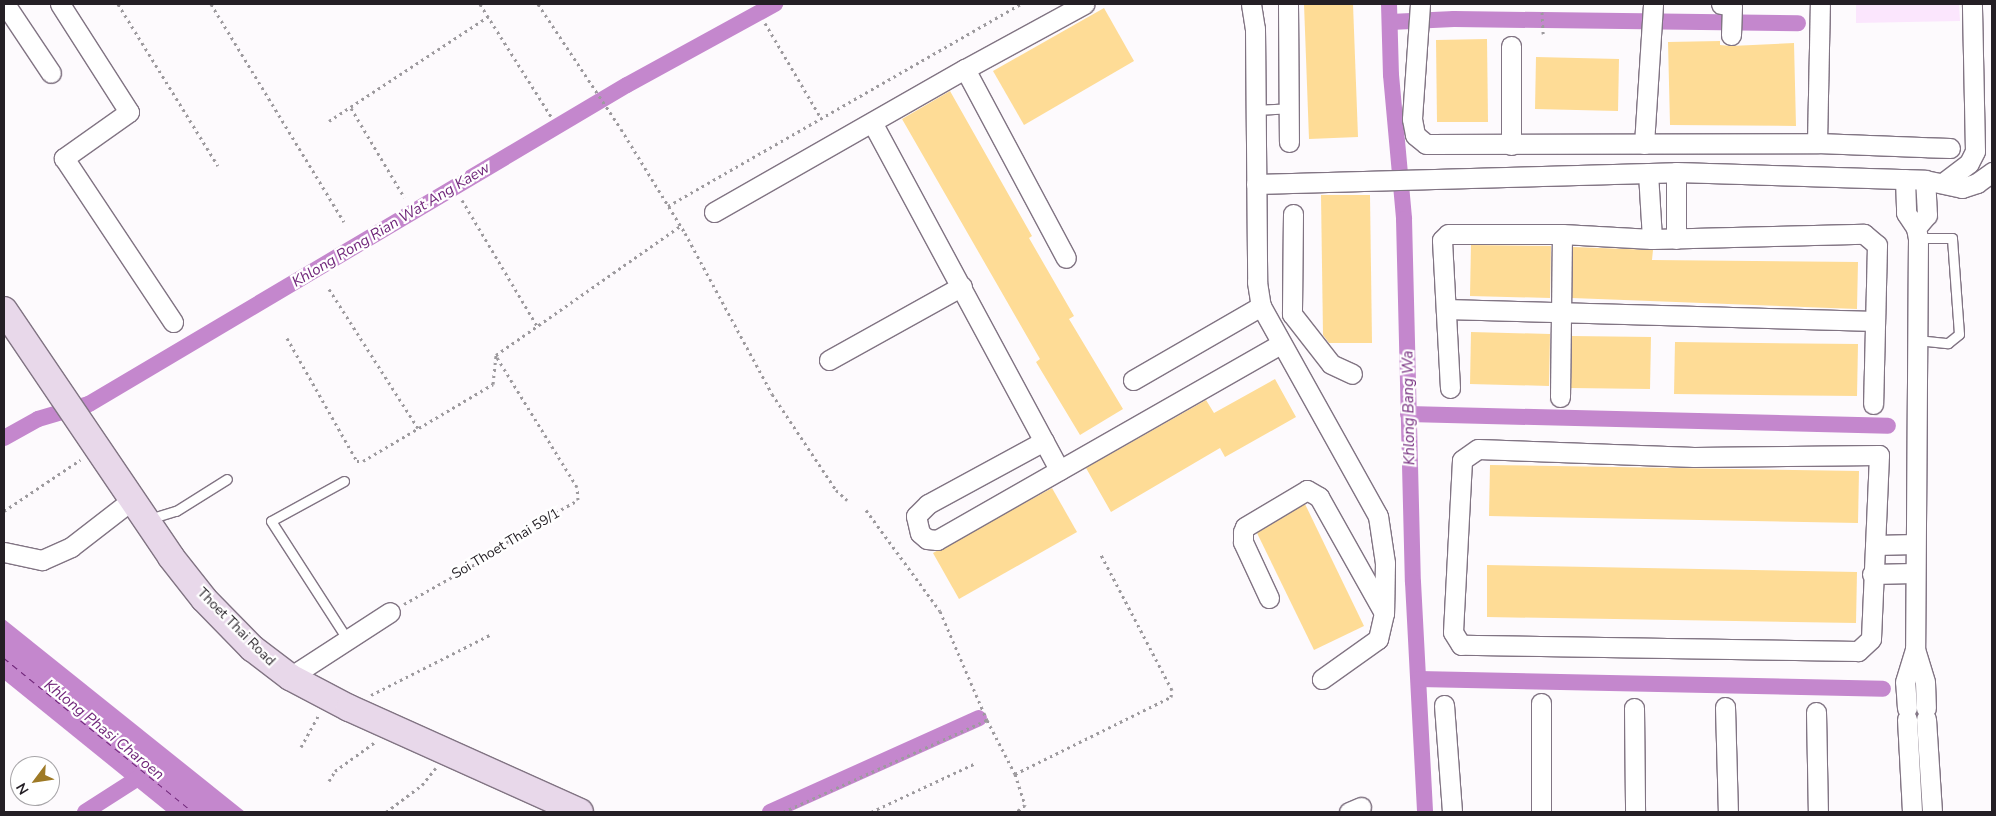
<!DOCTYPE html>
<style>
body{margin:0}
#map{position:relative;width:1996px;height:816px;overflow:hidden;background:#fdfafd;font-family:"Nunito Sans",sans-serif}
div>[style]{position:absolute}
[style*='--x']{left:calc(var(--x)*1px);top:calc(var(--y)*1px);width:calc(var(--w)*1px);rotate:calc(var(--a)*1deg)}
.built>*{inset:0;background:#fbe6fd}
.water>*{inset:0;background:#c487cd}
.canal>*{height:16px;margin:-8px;padding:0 8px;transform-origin:8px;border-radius:8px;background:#c487cd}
.ferry>*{height:1px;margin-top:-0.5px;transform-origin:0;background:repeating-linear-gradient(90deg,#70267a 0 6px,transparent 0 11px)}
.building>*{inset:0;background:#fedc96}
.path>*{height:3px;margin-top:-1.5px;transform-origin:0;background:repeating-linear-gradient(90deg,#9d9a9e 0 2.5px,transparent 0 6.5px)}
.roads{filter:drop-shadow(1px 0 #817483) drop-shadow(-1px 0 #817483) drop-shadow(0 1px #817483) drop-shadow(0 -1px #817483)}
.lane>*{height:9px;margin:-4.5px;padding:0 4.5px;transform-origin:4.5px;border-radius:4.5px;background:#fff}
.street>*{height:19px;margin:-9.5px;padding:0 9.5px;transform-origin:9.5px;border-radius:9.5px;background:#fff}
.secondary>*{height:26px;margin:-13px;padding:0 13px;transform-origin:13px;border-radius:13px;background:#e8d8ea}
span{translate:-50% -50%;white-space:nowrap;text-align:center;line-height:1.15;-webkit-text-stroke:4.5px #fff;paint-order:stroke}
.street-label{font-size:14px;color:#241f25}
.water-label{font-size:15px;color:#70267a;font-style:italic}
.frame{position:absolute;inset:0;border:5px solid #241f25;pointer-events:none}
.north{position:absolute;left:10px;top:756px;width:50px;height:50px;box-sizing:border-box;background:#fff;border:1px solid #a7a5a8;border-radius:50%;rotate:239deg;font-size:14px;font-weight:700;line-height:20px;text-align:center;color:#241f25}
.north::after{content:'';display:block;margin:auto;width:18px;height:22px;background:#9e7a26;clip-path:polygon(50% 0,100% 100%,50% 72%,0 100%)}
</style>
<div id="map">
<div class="built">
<div style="clip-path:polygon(1856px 4px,1959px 4px,1960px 21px,1856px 23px)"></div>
</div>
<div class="water">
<div style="clip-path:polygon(4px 619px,245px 812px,167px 812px,4px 680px)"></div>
</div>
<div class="canal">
<div style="--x:1389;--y:4;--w:71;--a:88.4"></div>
<div style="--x:1391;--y:75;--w:145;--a:84.8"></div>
<div style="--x:1404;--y:219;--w:363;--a:88.6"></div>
<div style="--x:1413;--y:582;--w:230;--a:87"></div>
<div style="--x:1390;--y:22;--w:64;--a:-2.7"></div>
<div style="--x:1454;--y:19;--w:344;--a:0.7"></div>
<div style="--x:1408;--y:414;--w:480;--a:1.4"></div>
<div style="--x:4;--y:438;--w:39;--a:-29"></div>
<div style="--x:38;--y:419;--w:53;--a:-16.4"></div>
<div style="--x:89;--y:404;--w:625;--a:-30.67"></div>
<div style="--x:627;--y:85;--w:169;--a:-28.7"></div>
<div style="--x:1419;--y:679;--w:464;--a:1.2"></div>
<div style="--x:85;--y:812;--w:76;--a:-32.6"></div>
<div style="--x:770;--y:812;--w:229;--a:-24.2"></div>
</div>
<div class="ferry">
<div style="--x:4;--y:658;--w:244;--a:39.2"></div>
</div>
<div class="building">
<div style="clip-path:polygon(1304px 4px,1353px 4px,1358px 137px,1309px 139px)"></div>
<div style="clip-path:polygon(1104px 8px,1134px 61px,1024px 125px,993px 71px)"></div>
<div style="clip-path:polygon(1487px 39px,1488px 122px,1437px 122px,1436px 40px)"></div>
<div style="clip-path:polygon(1720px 41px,1720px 45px,1731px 46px,1794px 43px,1796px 126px,1670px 125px,1668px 42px)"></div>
<div style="clip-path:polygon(1536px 57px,1619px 59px,1618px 111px,1535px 109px)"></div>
<div style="clip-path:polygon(950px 91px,1032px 236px,1029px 238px,1074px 316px,1069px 319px,1123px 409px,1080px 435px,1036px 362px,1040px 359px,902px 119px)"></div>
<div style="clip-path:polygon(1321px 195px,1370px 195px,1372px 343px,1329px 343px,1323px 335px)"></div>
<div style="clip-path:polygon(1471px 245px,1551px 246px,1550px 298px,1470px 296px)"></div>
<div style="clip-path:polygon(1573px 247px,1653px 250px,1652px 260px,1858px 262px,1857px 309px,1572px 298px)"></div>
<div style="clip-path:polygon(1471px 332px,1550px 334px,1549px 386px,1470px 384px)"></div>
<div style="clip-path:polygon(1572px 336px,1651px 337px,1650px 389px,1571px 388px)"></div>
<div style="clip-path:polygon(1675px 342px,1858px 344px,1857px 396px,1674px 394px)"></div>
<div style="clip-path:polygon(1275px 379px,1296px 417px,1225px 457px,1220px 448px,1111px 512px,1086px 468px,1206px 400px,1214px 413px)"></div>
<div style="clip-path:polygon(1490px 465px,1859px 471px,1858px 523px,1489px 516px)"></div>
<div style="clip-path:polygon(1052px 488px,1077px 532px,959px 599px,933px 553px)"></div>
<div style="clip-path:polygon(1305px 504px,1364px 626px,1314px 650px,1257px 533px)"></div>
<div style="clip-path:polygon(1487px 565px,1857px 572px,1856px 623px,1487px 617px)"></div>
</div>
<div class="path">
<div style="--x:118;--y:4;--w:190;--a:58.3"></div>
<div style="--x:211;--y:4;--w:255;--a:58.6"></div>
<div style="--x:480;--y:4;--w:135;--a:57.7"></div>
<div style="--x:538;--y:4;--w:150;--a:56.4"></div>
<div style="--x:621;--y:129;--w:122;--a:58.4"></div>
<div style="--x:685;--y:233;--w:183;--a:61.6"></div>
<div style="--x:772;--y:394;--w:115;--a:56.3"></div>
<div style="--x:836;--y:490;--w:15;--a:42"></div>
<div style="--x:1542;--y:12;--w:22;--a:87"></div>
<div style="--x:765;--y:23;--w:110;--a:59.5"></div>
<div style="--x:351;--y:108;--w:104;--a:59.2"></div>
<div style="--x:329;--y:121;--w:191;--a:-33.3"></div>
<div style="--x:462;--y:200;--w:147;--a:59.2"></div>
<div style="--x:668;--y:206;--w:407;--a:-29.8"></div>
<div style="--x:329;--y:289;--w:165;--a:57.4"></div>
<div style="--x:287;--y:338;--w:142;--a:60.4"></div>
<div style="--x:357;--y:461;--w:6;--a:0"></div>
<div style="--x:363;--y:461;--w:151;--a:-30.6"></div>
<div style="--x:493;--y:384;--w:29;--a:-84"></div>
<div style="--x:496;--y:355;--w:225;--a:-35"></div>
<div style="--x:866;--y:510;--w:125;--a:53.8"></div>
<div style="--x:940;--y:611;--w:119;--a:66.7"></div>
<div style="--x:987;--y:720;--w:61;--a:62.6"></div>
<div style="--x:1015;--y:774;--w:33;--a:72"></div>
<div style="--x:1025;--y:805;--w:11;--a:142"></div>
<div style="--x:4;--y:511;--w:92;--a:-33.9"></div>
<div style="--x:404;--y:604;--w:94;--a:-29.3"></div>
<div style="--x:486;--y:558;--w:38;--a:-37"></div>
<div style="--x:516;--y:535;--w:71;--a:-29.4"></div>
<div style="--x:578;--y:500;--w:13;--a:-94"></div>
<div style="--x:577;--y:487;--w:154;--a:-121.7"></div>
<div style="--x:371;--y:695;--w:136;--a:-26.8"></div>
<div style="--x:301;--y:747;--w:37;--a:-61"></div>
<div style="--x:1015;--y:774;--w:174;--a:-26.3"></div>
<div style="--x:1171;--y:697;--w:7;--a:-82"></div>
<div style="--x:1172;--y:690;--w:153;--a:-117.7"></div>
<div style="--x:329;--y:781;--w:12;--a:-59"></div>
<div style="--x:335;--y:771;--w:49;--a:-35.9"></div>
<div style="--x:386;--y:812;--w:45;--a:-36.9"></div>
<div style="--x:422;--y:785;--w:22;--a:-51"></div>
<div style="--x:783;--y:812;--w:224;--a:-24.3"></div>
<div style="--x:871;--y:812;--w:116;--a:-25"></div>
</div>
<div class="roads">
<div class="lane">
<div style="--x:1255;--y:110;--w:34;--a:-3"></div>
<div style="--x:1917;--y:340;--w:31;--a:6"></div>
<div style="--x:1948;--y:343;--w:14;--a:-39"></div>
<div style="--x:1959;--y:334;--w:96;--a:-94.2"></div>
<div style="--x:1952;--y:238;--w:34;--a:180"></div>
<div style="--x:344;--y:481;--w:83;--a:151.3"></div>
<div style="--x:271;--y:521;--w:140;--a:57.2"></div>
<div style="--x:149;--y:519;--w:28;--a:-17"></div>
<div style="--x:176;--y:511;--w:60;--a:-32.1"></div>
</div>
<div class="street">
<div style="--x:60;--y:4;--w:128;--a:57.4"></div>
<div style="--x:129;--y:112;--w:80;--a:144.7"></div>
<div style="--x:64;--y:158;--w:197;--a:56.4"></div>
<div style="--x:1251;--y:4;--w:25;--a:81"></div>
<div style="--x:1255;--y:29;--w:253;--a:89.5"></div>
<div style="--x:1257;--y:282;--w:24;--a:81"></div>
<div style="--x:1261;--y:306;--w:240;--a:60.9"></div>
<div style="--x:1378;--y:516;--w:48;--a:81.5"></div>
<div style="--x:1385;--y:563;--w:50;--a:91.1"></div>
<div style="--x:1384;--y:613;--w:27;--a:103"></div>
<div style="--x:1378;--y:639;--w:69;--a:144.5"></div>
<div style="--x:1288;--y:4;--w:138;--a:89.6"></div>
<div style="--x:1420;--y:4;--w:115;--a:94"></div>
<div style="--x:1412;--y:119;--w:16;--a:79"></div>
<div style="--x:1415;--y:135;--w:14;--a:39"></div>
<div style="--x:1426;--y:144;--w:391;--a:-0.1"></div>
<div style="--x:1817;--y:143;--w:133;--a:2.2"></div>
<div style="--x:1721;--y:4;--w:11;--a:10"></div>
<div style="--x:1732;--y:6;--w:29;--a:92"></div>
<div style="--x:7;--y:7;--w:79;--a:56.3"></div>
<div style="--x:1511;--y:46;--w:99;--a:90"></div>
<div style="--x:965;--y:69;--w:136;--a:-28.6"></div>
<div style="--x:873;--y:124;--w:393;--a:61.7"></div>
<div style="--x:1817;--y:143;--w:139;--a:-88.8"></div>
<div style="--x:1644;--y:144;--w:140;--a:-86.3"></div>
<div style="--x:1676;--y:172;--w:67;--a:90"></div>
<div style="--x:1648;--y:173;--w:66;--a:86.5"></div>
<div style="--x:1905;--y:179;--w:34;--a:88"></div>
<div style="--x:1906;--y:213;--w:18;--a:56"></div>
<div style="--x:1916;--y:228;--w:10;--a:79"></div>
<div style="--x:1918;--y:238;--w:411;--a:90.4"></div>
<div style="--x:1915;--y:649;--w:34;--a:73"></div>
<div style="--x:1925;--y:682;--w:26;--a:88"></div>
<div style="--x:1944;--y:182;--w:31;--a:-37"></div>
<div style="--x:1969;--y:163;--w:13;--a:-63"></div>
<div style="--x:1975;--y:151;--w:147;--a:-91.2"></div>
<div style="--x:1256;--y:184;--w:420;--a:-1.6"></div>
<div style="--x:1676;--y:172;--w:249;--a:1.8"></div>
<div style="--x:1925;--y:180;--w:38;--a:12"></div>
<div style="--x:1962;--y:188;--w:16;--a:-18"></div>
<div style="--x:1977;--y:183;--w:19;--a:-36"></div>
<div style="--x:714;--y:212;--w:289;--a:-29.7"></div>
<div style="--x:965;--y:69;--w:214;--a:61.9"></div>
<div style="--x:1293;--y:214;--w:100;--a:90.6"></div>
<div style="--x:1292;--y:314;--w:63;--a:52"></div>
<div style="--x:1331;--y:364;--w:23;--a:25"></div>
<div style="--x:1916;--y:228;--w:17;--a:-50"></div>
<div style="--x:1927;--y:215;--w:35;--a:-93"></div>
<div style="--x:1446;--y:309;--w:429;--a:1.6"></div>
<div style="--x:829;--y:360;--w:152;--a:-29.1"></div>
<div style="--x:1133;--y:380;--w:148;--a:-30"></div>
<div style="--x:1450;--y:388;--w:148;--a:-93.1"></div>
<div style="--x:1442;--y:240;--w:8;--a:-45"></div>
<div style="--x:1448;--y:234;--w:114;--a:0"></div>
<div style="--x:1562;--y:234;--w:90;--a:3.2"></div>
<div style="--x:1652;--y:239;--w:212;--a:-1.4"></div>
<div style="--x:1864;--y:234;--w:17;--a:40"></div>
<div style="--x:1877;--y:245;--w:159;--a:91.4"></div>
<div style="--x:1560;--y:397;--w:163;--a:-89.3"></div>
<div style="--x:1044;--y:441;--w:132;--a:151.5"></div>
<div style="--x:928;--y:504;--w:17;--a:135"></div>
<div style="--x:916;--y:516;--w:17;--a:77"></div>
<div style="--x:920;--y:533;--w:9;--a:41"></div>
<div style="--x:927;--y:539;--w:10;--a:6"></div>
<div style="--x:937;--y:540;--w:396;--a:-29.7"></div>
<div style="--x:1478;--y:449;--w:216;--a:2.1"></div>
<div style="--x:1694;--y:457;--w:185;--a:-0.6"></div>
<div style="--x:1879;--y:455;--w:184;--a:92.5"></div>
<div style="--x:1871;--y:639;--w:18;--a:137"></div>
<div style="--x:1858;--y:651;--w:397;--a:-179.1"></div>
<div style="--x:1461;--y:645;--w:15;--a:-122"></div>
<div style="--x:1453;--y:632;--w:172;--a:-87"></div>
<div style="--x:1462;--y:460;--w:19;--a:-35"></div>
<div style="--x:1875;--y:545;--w:40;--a:-1.4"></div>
<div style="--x:4;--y:552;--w:39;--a:12"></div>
<div style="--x:42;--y:560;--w:32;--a:-24"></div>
<div style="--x:71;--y:547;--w:78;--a:-37.7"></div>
<div style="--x:1872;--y:574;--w:42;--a:-1.4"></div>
<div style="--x:1269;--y:598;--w:62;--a:-114.9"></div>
<div style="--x:1243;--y:542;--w:10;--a:-90"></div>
<div style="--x:1243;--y:532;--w:5;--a:-68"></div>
<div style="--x:1245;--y:527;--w:72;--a:-30.8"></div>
<div style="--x:1307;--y:490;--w:14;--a:30"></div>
<div style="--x:1319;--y:497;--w:133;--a:60.7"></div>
<div style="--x:290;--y:677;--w:119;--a:-33"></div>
<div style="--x:1541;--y:703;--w:109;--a:90"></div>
<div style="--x:1444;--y:705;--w:107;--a:85.7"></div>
<div style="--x:1725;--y:707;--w:105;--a:88.4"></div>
<div style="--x:1634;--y:708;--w:104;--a:89.4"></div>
<div style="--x:1907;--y:708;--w:26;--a:-94"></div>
<div style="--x:1905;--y:682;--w:34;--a:-73"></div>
<div style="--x:1816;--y:712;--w:100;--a:88.9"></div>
<div style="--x:1907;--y:719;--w:93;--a:86.9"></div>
<div style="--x:1926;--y:719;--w:93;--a:86.3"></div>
<div style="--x:1349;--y:812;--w:13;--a:-23"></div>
</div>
<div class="secondary">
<div style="--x:4;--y:310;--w:298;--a:55.9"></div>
<div style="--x:171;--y:557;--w:53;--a:51.8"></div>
<div style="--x:204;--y:599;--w:69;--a:45.6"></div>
<div style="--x:252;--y:648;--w:48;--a:37.3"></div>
<div style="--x:290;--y:677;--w:67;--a:27.7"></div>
<div style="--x:349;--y:708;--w:253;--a:24.2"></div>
</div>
</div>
<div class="street-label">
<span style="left:506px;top:544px;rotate:-31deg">Soi Thoet Thai 59/1</span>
<span style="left:236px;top:627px;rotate:45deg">Thoet Thai Road</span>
</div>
<div class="water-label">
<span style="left:391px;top:225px;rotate:-31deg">Khlong Rong Rian Wat Ang Kaew</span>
<span style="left:1409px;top:408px;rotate:-91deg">Khlong Bang Wa</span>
<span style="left:104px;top:730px;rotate:39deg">Khlong Phasi Charoen</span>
</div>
<div class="frame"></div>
<div class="north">N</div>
</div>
